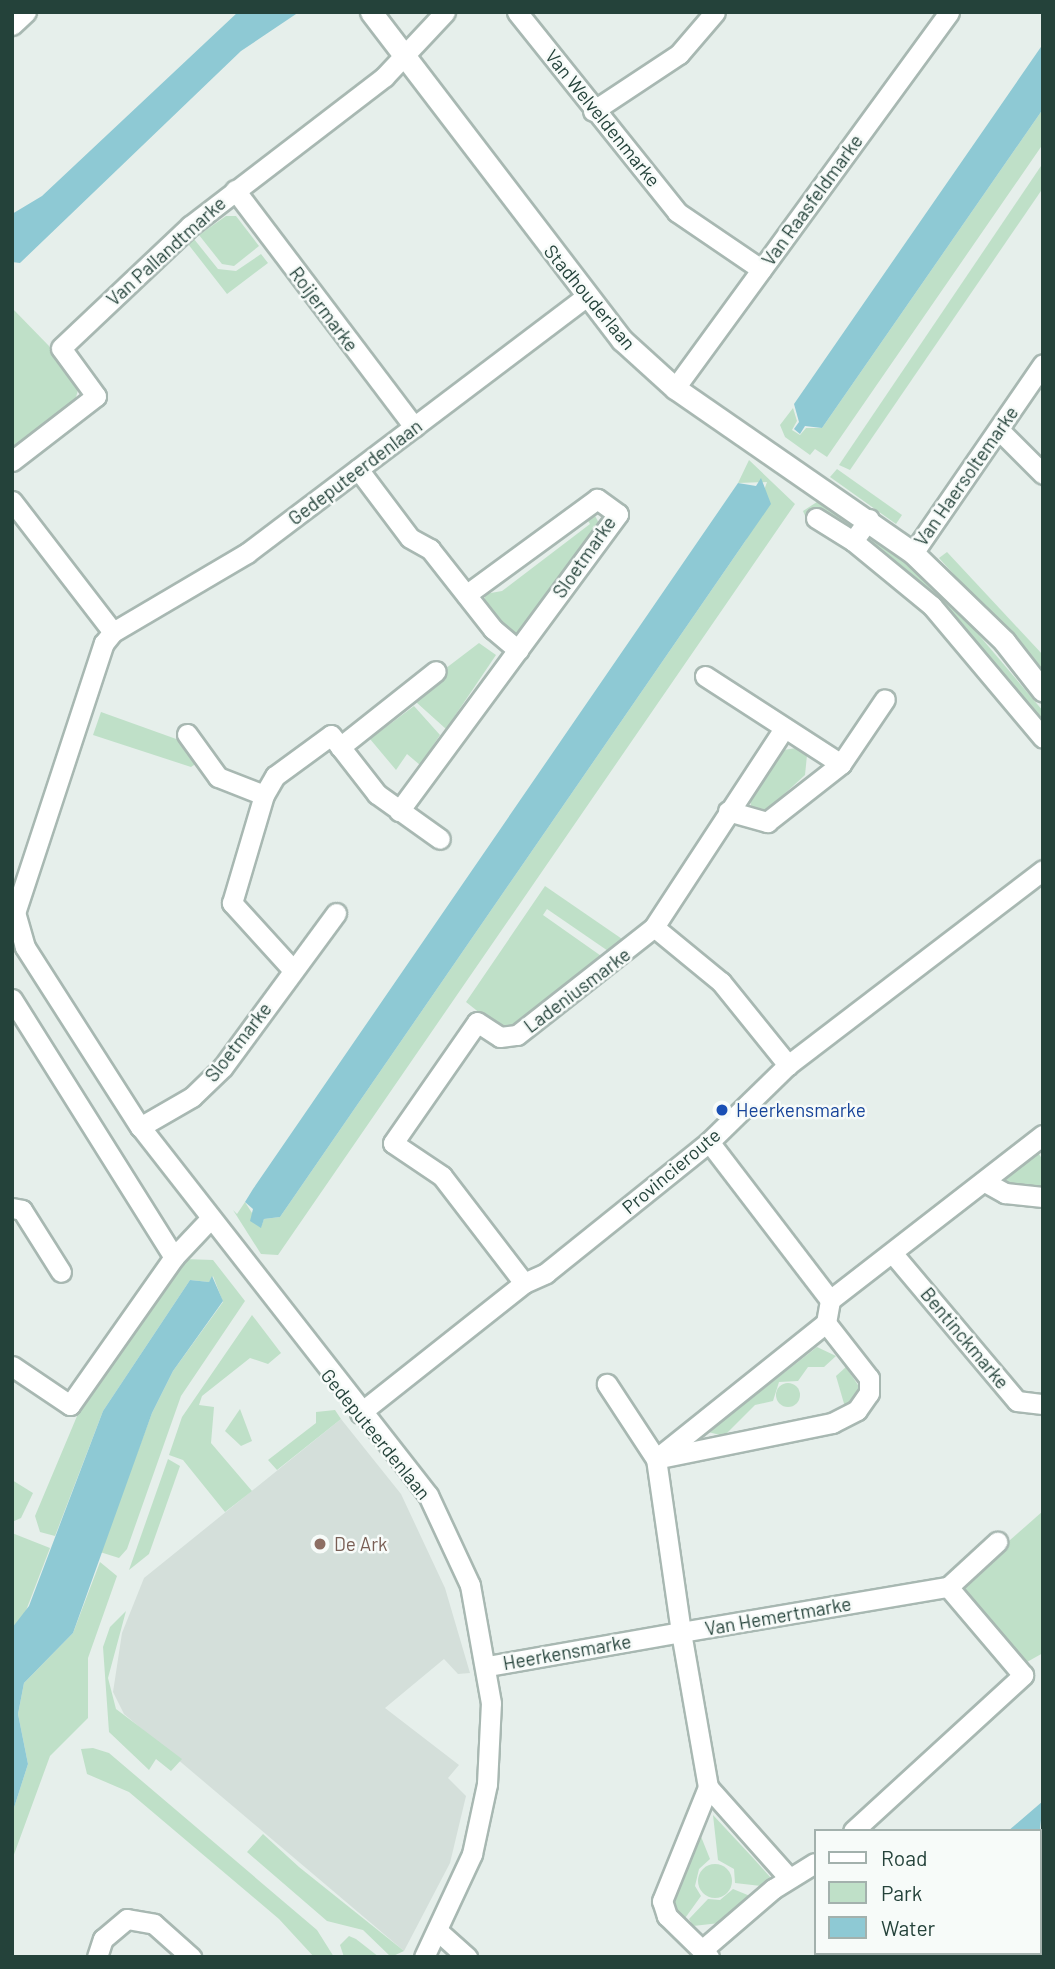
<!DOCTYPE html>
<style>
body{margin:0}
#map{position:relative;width:1055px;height:1969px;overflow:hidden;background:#e6efeb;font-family:Barlow,sans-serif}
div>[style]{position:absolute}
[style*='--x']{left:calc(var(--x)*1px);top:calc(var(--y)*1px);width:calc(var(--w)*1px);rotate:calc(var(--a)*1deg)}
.built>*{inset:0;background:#d4dfda}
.green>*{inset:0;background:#bfe0c8}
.round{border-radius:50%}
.water>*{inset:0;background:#8ec9d4}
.roads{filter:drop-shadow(2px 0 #a8b8b2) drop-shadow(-2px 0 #a8b8b2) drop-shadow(0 2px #a8b8b2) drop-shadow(0 -2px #a8b8b2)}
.street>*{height:19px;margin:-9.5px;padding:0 9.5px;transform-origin:9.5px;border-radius:9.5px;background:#fff}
.secondary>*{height:21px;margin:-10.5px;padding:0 10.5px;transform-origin:10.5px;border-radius:10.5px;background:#fff}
.dots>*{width:19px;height:19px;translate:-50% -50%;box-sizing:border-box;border:4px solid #f7fbf9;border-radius:50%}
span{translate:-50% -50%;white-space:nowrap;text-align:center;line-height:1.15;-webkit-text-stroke:5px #f7fbf9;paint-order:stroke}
.street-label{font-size:19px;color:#24423a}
.transit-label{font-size:19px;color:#164399}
.left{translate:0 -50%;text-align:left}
.education-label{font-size:19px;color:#785e54}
.frame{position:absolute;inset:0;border:14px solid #24423a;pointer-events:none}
.legend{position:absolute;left:814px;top:1829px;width:228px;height:126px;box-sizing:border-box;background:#f7fbf9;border:2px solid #a3b1ad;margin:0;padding:9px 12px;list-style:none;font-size:21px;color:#24423a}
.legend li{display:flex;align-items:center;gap:14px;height:35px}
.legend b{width:35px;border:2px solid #a3b1ad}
</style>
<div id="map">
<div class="built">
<div style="clip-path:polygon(341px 1419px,401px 1494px,445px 1588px,470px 1673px,458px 1674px,444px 1659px,385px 1708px,459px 1765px,448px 1778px,466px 1796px,450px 1863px,404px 1951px,124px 1714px,113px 1692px,122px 1633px,144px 1578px)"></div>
</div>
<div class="green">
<div style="clip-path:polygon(1043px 109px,1043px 144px,827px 457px,815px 449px,810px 455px,785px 437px,780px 425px,793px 408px,797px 421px,792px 430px,800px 435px,806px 428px,822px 428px)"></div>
<div style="clip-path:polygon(1043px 163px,1043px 188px,850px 470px,839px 465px)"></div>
<div style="clip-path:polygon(226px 216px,236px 216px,259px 246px,234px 266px,222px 264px,199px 235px)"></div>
<div style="clip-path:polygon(194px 239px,218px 269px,236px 271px,261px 254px,268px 263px,227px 294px,188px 244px)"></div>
<div style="clip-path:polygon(12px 308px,49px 346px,78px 390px,75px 401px,12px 450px)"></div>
<div style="clip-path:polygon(749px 460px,795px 504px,278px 1255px,261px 1254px,233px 1210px,237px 1214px,245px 1202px,261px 1227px,264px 1219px,280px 1217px,746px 540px,767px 482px,738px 483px)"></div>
<div style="clip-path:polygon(837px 469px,902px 515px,896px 524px,830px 477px)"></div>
<div style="clip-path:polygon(820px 500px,856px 525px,849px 533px,818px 514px,806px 518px,803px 511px)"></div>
<div style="clip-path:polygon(593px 512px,601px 527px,526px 631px,513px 634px,484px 608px,485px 594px,502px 591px,590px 524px,585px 516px)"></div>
<div style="clip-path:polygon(865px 537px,895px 552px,962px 615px,1043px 711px,1043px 726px)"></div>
<div style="clip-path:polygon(947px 552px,1043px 655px,1043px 673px,939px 558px)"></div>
<div style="clip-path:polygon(479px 643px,496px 655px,446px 729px,416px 702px,436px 687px,437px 675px)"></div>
<div style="clip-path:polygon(414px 706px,440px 735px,420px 765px,407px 754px,396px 770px,370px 739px)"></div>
<div style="clip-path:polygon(101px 712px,179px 740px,197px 763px,191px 767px,93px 735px)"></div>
<div style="clip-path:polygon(796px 748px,807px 755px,805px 775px,767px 810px,751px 806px,749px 793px,778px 751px)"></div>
<div style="clip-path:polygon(545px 886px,625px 941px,611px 953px,547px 909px,543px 915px,604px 958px,515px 1029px,496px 1026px,466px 1002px)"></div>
<div style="clip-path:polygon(1034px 1147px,1043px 1160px,1043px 1187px,1001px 1185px)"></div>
<div style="clip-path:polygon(184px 1259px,213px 1260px,245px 1301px,181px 1396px,127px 1549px,119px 1558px,100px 1552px,152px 1413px,173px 1371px,223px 1302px,213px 1276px,209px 1282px,190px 1280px,103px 1411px,55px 1536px,40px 1532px,35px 1516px,80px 1409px)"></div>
<div style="clip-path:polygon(252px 1315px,281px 1353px,268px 1364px,250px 1358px,202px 1396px,199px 1405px,214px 1407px,211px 1443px,252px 1491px,225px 1512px,183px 1460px,169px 1455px,182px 1417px)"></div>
<div style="clip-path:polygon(817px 1347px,836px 1356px,824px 1367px,808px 1367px,798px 1381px,779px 1382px,773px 1401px,755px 1405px,724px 1436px,708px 1432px)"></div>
<div style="clip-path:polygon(846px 1367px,860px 1388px,845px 1407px,836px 1376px)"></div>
<div class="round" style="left:776px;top:1383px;width:24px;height:24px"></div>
<div style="clip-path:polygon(240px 1409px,252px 1441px,241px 1446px,225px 1431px)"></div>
<div style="clip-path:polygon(335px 1410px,341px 1419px,277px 1470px,268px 1460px,316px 1423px,316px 1412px)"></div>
<div style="clip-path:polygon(168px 1459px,180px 1466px,149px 1554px,129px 1570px)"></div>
<div style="clip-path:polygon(12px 1480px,33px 1493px,21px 1518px,12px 1522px)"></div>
<div style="clip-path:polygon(1043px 1511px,1043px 1653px,1027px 1662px,964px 1588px,966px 1579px)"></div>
<div style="clip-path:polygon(12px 1533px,50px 1548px,22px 1621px,12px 1628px)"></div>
<div style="clip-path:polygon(100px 1562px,117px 1576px,88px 1658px,88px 1718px,50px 1756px,12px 1860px,12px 1814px,28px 1764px,18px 1714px,24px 1683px,73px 1633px)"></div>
<div style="clip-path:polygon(126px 1611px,108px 1678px,116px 1709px,182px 1759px,171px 1771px,156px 1759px,149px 1770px,109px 1732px,103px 1647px,110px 1627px)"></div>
<div style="clip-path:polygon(93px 1748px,109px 1753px,317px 1930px,334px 1957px,314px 1957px,279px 1919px,129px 1792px,87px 1774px,81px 1749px)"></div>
<div style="clip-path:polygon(713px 1815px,754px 1859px,771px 1878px,761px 1886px,735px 1883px,734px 1869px,718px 1860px)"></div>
<div style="clip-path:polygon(263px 1834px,299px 1867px,404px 1951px,391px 1957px,363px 1930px,327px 1921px,247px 1852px)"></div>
<div style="clip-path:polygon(700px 1834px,710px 1859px,699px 1869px,695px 1886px,701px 1896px,683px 1921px,672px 1902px)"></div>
<div class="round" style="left:698px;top:1864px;width:34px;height:34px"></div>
<div style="clip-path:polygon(733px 1889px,750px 1896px,720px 1923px,693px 1926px,689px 1919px,708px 1899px,720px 1900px)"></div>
<div style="clip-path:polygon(349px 1936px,356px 1939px,379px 1957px,344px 1957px,340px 1945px)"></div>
</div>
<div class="water">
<div style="clip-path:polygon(238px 12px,299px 12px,241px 51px,20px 263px,12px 262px,12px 214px,42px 196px)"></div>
<div style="clip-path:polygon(1043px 44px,1043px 109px,822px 428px,805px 426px,800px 434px,794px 429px,799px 422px,794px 404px)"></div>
<div style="clip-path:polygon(761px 478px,771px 504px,746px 540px,280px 1217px,264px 1219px,261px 1228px,250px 1221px,253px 1209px,245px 1202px,253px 1189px,738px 483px,756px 486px)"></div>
<div style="clip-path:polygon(212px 1276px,223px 1301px,173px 1371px,152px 1413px,73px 1633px,24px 1683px,18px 1714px,28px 1764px,12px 1814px,12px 1628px,29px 1606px,103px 1411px,190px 1280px,209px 1282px)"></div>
<div style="clip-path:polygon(1043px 1801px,1039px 1839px,1039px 1831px,1008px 1831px)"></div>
</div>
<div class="roads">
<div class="street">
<div style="--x:517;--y:12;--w:256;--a:51.3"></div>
<div style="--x:677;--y:212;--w:102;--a:34.2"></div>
<div style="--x:12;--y:25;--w:19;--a:-43"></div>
<div style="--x:593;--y:111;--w:103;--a:-33.5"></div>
<div style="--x:679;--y:54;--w:55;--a:-49.4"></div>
<div style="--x:235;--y:190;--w:297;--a:52.9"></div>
<div style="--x:675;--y:388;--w:465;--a:-53.9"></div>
<div style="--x:999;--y:430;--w:62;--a:45"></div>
<div style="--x:12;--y:461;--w:106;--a:-37.7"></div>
<div style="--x:96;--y:396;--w:59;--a:-126.1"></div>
<div style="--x:61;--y:348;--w:178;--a:-43.4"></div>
<div style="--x:190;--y:226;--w:245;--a:-37.5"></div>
<div style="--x:384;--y:77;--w:89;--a:-46.8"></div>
<div style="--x:358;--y:469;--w:86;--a:53"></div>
<div style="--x:410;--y:538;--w:23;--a:29"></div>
<div style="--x:430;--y:549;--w:102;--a:51.8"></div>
<div style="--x:493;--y:629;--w:33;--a:40"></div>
<div style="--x:12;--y:501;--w:165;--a:52.4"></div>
<div style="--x:816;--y:518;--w:44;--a:31.9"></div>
<div style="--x:869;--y:519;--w:27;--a:126"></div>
<div style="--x:853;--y:541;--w:102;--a:39.4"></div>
<div style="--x:932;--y:606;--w:172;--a:49.9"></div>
<div style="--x:913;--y:553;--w:229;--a:-55.5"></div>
<div style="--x:705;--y:676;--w:162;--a:32.9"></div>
<div style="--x:187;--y:734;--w:53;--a:54.2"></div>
<div style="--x:218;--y:777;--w:49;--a:21.4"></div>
<div style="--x:340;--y:747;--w:122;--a:-38.4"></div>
<div style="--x:399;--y:811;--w:369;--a:-53.6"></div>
<div style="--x:618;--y:514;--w:26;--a:-144"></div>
<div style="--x:597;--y:499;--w:162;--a:143.8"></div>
<div style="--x:728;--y:811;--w:41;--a:15.8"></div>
<div style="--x:767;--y:822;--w:94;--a:-38.1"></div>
<div style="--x:841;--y:764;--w:78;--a:-55.9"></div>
<div style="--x:654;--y:927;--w:238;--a:-56.8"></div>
<div style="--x:293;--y:970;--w:91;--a:-132.3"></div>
<div style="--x:232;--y:903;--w:113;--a:-73.5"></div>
<div style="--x:264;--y:795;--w:22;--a:-60"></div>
<div style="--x:275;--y:776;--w:69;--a:-36.2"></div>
<div style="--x:331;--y:735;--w:75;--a:52.1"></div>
<div style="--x:377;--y:794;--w:77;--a:35.5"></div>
<div style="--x:12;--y:999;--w:305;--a:57.9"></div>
<div style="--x:140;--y:1127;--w:60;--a:-30"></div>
<div style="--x:192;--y:1097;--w:43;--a:-44.1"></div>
<div style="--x:223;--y:1067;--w:191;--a:-53.7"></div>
<div style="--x:985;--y:1182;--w:23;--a:29"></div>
<div style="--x:1005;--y:1193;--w:38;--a:6"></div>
<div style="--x:12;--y:1208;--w:10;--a:11"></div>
<div style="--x:22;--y:1210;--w:73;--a:57.8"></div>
<div style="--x:894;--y:1255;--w:191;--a:49.9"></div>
<div style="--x:1017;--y:1401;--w:26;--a:7"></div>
<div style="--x:524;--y:1283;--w:135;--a:-127.5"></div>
<div style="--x:442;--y:1176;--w:59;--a:-146"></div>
<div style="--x:393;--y:1143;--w:147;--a:-55.2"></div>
<div style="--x:477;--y:1022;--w:27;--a:33"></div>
<div style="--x:500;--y:1037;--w:17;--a:-7"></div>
<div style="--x:517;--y:1035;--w:174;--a:-38.2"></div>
<div style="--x:654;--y:927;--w:87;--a:39.4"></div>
<div style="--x:721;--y:982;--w:107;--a:51.1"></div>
<div style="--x:830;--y:1300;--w:269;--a:-37.8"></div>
<div style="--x:12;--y:1366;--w:70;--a:33.9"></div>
<div style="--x:70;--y:1405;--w:181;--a:-54.9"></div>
<div style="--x:174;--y:1257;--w:50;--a:-46.6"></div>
<div style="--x:360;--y:1413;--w:209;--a:-38.4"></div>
<div style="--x:524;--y:1283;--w:24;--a:-24"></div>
<div style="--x:546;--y:1273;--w:209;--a:-38.8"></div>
<div style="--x:709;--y:1142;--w:110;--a:-44.3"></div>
<div style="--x:788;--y:1065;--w:321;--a:-37.4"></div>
<div style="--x:660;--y:1458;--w:176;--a:-11.5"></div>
<div style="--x:832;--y:1423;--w:28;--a:-27"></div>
<div style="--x:857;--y:1410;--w:21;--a:-55"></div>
<div style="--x:869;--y:1393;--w:15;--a:-90"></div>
<div style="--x:869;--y:1378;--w:70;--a:-128"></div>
<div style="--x:656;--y:1459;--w:218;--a:-38.7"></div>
<div style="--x:826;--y:1323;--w:23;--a:-80"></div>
<div style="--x:830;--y:1300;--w:199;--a:-127.4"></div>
<div style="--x:488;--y:1666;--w:196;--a:-10"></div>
<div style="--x:681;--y:1632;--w:175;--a:-98.2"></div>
<div style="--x:656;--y:1459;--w:90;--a:-123.2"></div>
<div style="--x:708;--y:1787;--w:122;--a:48.3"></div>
<div style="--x:853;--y:1831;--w:231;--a:-42.5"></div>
<div style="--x:1023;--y:1675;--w:116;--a:-130.4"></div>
<div style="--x:439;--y:1932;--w:38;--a:42"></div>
<div style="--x:702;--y:1950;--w:94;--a:-40.7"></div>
<div style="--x:773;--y:1889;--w:49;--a:-31.8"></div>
<div style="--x:97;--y:1957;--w:19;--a:-72"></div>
<div style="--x:103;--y:1939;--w:31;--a:-40"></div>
<div style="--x:127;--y:1919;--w:27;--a:10"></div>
<div style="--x:154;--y:1924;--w:50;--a:41.7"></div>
<div style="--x:424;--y:1957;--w:114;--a:-65"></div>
<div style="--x:472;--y:1854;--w:72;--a:-77.9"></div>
<div style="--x:487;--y:1784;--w:81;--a:-87.2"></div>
<div style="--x:491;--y:1703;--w:120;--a:-100.1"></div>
<div style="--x:470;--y:1585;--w:99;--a:-115"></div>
<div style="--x:428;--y:1495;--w:467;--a:-128"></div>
<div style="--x:140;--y:1127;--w:214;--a:-122.6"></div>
<div style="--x:25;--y:947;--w:35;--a:-106"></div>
<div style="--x:15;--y:913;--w:284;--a:-71.8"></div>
<div style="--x:104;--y:643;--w:14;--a:-51"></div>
<div style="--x:113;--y:632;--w:156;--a:-30.5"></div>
<div style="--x:247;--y:553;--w:425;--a:-37.1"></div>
<div style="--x:709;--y:1957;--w:59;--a:-135.7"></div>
<div style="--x:667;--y:1916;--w:16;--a:-108"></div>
<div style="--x:662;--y:1901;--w:123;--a:-68"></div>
<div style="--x:708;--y:1787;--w:157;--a:-99.9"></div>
<div style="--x:681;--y:1632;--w:271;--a:-9.6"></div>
<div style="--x:948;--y:1587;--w:67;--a:-42.6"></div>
</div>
<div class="secondary">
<div style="--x:371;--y:12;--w:413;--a:52.6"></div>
<div style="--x:622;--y:340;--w:72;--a:42.2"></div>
<div style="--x:675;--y:388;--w:290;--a:34.7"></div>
<div style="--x:913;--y:553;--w:127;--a:44"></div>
<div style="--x:1004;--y:641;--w:63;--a:52"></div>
<div style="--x:1039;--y:1925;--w:6;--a:-45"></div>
<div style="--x:1003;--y:1957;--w:6;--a:-45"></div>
</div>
</div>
<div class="dots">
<div style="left:722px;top:1110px;background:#1a4fb4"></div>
<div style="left:320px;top:1544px;background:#8d6e63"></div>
</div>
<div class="street-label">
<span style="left:603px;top:118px;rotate:51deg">Van Welveldenmarke</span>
<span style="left:812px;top:200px;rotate:-54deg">Van Raasfeldmarke</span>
<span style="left:166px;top:251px;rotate:-42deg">Van Pallandtmarke</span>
<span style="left:590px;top:297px;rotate:50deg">Stadhouderlaan</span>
<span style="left:324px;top:309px;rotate:53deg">Roijermarke</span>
<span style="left:355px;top:472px;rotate:-37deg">Gedeputeerdenlaan</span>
<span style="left:966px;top:476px;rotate:-55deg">Van Haersoltemarke</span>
<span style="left:584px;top:557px;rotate:-55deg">Sloetmarke</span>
<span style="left:577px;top:990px;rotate:-37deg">Ladeniusmarke</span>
<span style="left:238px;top:1042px;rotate:-52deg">Sloetmarke</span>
<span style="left:671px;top:1171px;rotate:-40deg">Provincieroute</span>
<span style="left:965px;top:1338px;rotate:50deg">Bentinckmarke</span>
<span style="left:376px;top:1434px;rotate:51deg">Gedeputeerdenlaan</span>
<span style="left:778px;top:1616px;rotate:-10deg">Van Hemertmarke</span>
<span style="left:567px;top:1652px;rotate:-10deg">Heerkensmarke</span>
</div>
<div class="transit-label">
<span class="left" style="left:736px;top:1110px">Heerkensmarke</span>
</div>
<div class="education-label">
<span class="left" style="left:334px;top:1544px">De Ark</span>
</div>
<div class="frame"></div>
<ul class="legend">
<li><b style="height:9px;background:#fff"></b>Road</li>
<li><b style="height:19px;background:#bfe0c8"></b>Park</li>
<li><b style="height:19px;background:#8ec9d4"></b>Water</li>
</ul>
</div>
